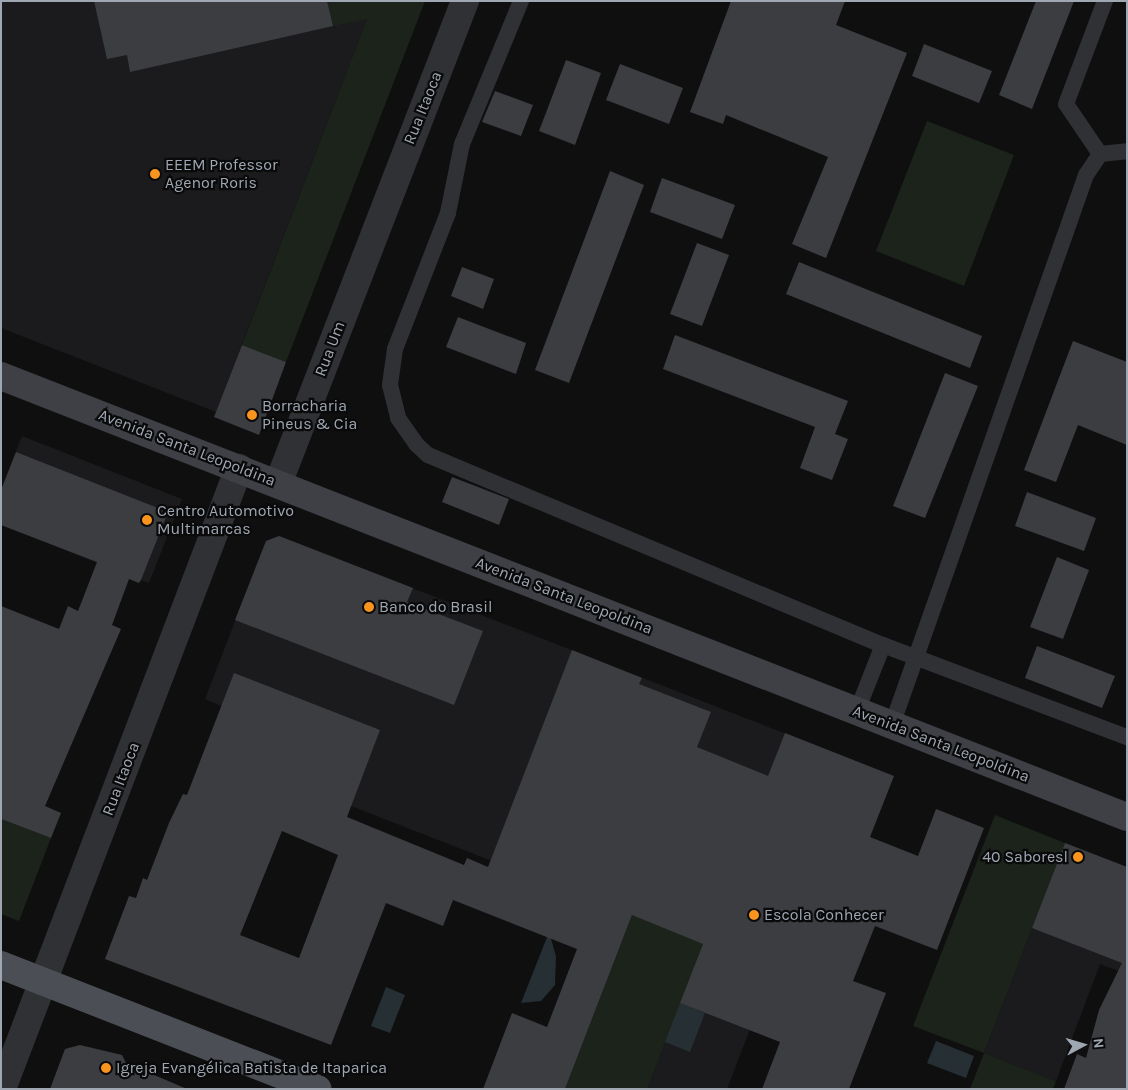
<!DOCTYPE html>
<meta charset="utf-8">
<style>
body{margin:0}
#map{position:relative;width:1128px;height:1090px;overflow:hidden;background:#0f0f10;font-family:Karla,sans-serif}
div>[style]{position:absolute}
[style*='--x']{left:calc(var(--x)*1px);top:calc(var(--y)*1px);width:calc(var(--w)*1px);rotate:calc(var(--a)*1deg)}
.built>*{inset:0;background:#1b1b1d}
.green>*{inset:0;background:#1b231b}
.water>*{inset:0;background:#252f34}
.building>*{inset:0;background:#3b3d40}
.lane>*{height:16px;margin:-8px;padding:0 8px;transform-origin:8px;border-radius:8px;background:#303135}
.street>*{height:28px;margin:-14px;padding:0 14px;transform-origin:14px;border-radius:14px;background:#303135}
.secondary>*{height:28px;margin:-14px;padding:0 14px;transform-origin:14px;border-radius:14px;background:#3e4045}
.primary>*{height:28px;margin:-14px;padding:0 14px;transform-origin:14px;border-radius:14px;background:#4b4e54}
.dots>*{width:14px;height:14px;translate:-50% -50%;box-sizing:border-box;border:2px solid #0a0a0b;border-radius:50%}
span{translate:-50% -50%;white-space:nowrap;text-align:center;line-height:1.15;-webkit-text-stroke:4.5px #0a0a0b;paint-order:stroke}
.street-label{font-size:16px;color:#9fa7b2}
.poi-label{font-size:16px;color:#9fa7b2}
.left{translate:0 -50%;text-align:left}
.right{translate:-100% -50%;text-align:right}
.frame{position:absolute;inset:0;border:2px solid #9fa7b2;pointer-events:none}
.north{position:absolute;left:1058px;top:1020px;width:50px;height:50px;-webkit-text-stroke:4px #0a0a0b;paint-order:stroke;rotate:84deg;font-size:14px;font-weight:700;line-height:20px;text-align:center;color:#9fa7b2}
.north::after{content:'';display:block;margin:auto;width:18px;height:22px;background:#9fa7b2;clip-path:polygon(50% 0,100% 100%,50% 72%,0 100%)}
</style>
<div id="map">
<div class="built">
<div style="clip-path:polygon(1px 1px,374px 1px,216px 412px,1px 328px)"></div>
<div style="clip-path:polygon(22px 436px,182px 499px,149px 583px,1px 525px,1px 490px)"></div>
<div style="clip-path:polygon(279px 536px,853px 760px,727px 1089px,647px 1089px,703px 943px,351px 806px,221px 706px,205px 699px,266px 541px)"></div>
<div style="clip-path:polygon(1065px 843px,1127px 867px,1127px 974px,1100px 964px,1056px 1081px,984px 1053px)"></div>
</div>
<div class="green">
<div style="clip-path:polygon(327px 1px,425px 1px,286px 362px,242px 345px,367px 19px,333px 26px)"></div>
<div style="clip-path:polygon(927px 121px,1014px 155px,964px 286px,876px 251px)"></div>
<div style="clip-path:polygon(995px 815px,1065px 843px,984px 1053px,1056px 1081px,1053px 1089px,970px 1089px,984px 1053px,913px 1026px)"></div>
<div style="clip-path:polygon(1px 819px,51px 838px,19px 921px,1px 914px)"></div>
<div style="clip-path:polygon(632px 915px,704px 943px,647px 1089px,565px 1089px)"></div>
</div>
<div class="water">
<div style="clip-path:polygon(549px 932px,556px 956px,555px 985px,541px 1001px,521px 1003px)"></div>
<div style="clip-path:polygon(386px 987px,405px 995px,390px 1033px,371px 1026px)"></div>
<div style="clip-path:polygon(680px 1003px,705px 1013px,690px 1052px,665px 1042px)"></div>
<div style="clip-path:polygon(936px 1041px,974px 1056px,966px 1078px,927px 1063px)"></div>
</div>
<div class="building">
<div style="clip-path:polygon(94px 1px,327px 1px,333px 26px,130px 72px,127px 55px,107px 59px)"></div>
<div style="clip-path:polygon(731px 1px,845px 1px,836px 25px,907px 53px,826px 258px,792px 244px,828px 157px,726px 115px,723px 124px,690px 112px)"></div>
<div style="clip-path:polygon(1036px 1px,1074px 1px,1032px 109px,999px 95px)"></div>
<div style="clip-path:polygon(924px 44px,992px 71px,979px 103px,912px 76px)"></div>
<div style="clip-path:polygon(566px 60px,601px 73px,575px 145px,539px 131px)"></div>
<div style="clip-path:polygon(620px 64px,683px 88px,669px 124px,606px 100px)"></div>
<div style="clip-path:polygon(495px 91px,533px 105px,521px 136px,482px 122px)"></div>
<div style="clip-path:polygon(610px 171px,644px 185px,569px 383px,535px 370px)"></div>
<div style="clip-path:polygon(662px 178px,735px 205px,722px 239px,650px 212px)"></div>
<div style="clip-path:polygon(697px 243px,729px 255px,702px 326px,670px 314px)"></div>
<div style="clip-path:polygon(799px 262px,982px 336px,970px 368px,786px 294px)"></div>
<div style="clip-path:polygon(462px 267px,494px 279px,483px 309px,451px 296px)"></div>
<div style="clip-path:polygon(458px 317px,526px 343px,516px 374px,446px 347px)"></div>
<div style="clip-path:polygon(675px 335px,848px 401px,835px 434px,848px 439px,832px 480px,800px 468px,815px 427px,663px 369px)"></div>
<div style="clip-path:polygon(1073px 341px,1127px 362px,1127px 445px,1078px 425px,1056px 482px,1024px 470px)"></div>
<div style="clip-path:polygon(242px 345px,286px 362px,259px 435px,214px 417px)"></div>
<div style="clip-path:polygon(945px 373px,978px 386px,925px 518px,893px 506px)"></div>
<div style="clip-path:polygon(16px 452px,168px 512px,141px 580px,139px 583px,129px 579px,112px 625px,121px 629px,45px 806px,61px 813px,51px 838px,1px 819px,1px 606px,59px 629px,68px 606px,78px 611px,97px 562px,1px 525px,1px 490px)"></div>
<div style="clip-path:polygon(452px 477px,509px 499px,499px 525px,442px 502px)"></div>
<div style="clip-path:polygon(1027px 492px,1096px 518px,1084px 551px,1015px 526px)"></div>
<div style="clip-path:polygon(279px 536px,413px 588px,407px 602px,483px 631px,454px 705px,235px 620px,266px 541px)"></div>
<div style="clip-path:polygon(1057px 557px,1089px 570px,1063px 639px,1030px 627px)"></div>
<div style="clip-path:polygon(1037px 646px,1115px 676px,1102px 708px,1025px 678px)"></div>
<div style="clip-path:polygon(evenodd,572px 650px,642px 678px,639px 684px,711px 712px,697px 747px,768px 776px,785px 733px,894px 776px,870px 837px,918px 856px,936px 809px,984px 828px,937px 950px,875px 926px,853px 981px,886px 993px,849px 1089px,762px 1089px,780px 1042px,680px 1003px,703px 944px,632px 915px,565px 1089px,483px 1089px,512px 1013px,547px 1027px,577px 949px,453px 900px,443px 926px,386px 903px,331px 1045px,105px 959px,129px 896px,136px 898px,143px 878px,147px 880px,169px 823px,183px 794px,187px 795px,234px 673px,380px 730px,347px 817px,464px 865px,467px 858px,488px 867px,572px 650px,282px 831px,338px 855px,299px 958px,240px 935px,282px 831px)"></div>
<div style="clip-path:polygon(1065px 843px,1127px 867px,1127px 1089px,1064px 1089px,1077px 1054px,1086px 1058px,1099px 1010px,1122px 963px,1032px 928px)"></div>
<div style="clip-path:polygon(80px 1045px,122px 1055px,126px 1063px,187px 1089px,50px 1089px,65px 1049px)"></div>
</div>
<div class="lane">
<div style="--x:521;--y:1;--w:155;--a:112.4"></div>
<div style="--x:462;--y:144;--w:70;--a:101.5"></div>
<div style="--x:448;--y:213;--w:146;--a:111.3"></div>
<div style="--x:395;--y:349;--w:36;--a:98"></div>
<div style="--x:390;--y:385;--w:34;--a:76"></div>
<div style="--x:398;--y:418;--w:32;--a:55"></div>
<div style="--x:416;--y:444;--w:16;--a:43"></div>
<div style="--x:428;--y:455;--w:493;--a:22.7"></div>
<div style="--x:883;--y:645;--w:71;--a:111.5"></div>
<div style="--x:1100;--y:154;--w:60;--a:-124.2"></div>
<div style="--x:1066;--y:104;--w:110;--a:-69.3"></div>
<div style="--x:883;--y:645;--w:261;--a:20.7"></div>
<div style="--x:892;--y:725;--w:583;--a:-70.57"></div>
<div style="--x:1086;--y:175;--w:25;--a:-56"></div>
<div style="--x:1100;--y:154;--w:27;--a:-6"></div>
</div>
<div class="street">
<div style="--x:278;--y:484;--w:518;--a:-68.84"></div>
<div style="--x:2;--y:1089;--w:665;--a:-69.11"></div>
</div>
<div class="secondary">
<div style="--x:1;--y:376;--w:1209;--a:21.39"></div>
</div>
<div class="primary">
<div style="--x:1;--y:965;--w:340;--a:21.4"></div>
</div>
<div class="dots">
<div style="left:155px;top:174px;background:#f9941e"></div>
<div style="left:252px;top:415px;background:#f9941e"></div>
<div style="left:147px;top:520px;background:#f9941e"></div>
<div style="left:369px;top:607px;background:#f9941e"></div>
<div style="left:1078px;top:857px;background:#f9941e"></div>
<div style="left:754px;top:915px;background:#f9941e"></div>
<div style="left:106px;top:1068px;background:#f9941e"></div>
</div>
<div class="street-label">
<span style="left:423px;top:108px;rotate:-68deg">Rua Itaoca</span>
<span style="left:330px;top:349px;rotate:-69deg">Rua Um</span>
<span style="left:187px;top:448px;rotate:21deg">Avenida Santa Leopoldina</span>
<span style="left:564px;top:596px;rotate:21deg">Avenida Santa Leopoldina</span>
<span style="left:941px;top:744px;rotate:21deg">Avenida Santa Leopoldina</span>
<span style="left:121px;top:779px;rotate:-69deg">Rua Itaoca</span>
</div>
<div class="poi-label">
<span class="left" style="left:165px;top:174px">EEEM Professor<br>Agenor Roris</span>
<span class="left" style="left:262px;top:415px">Borracharia<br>Pineus &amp; Cia</span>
<span class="left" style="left:157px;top:520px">Centro Automotivo<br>Multimarcas</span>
<span class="left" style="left:379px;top:607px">Banco do Brasil</span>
<span class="right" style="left:1068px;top:857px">40 Saboresl</span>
<span class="left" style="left:764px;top:915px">Escola Conhecer</span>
<span class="left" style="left:116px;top:1068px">Igreja Evangélica Batista de Itaparica</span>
</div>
<div class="frame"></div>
<div class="north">N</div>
</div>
